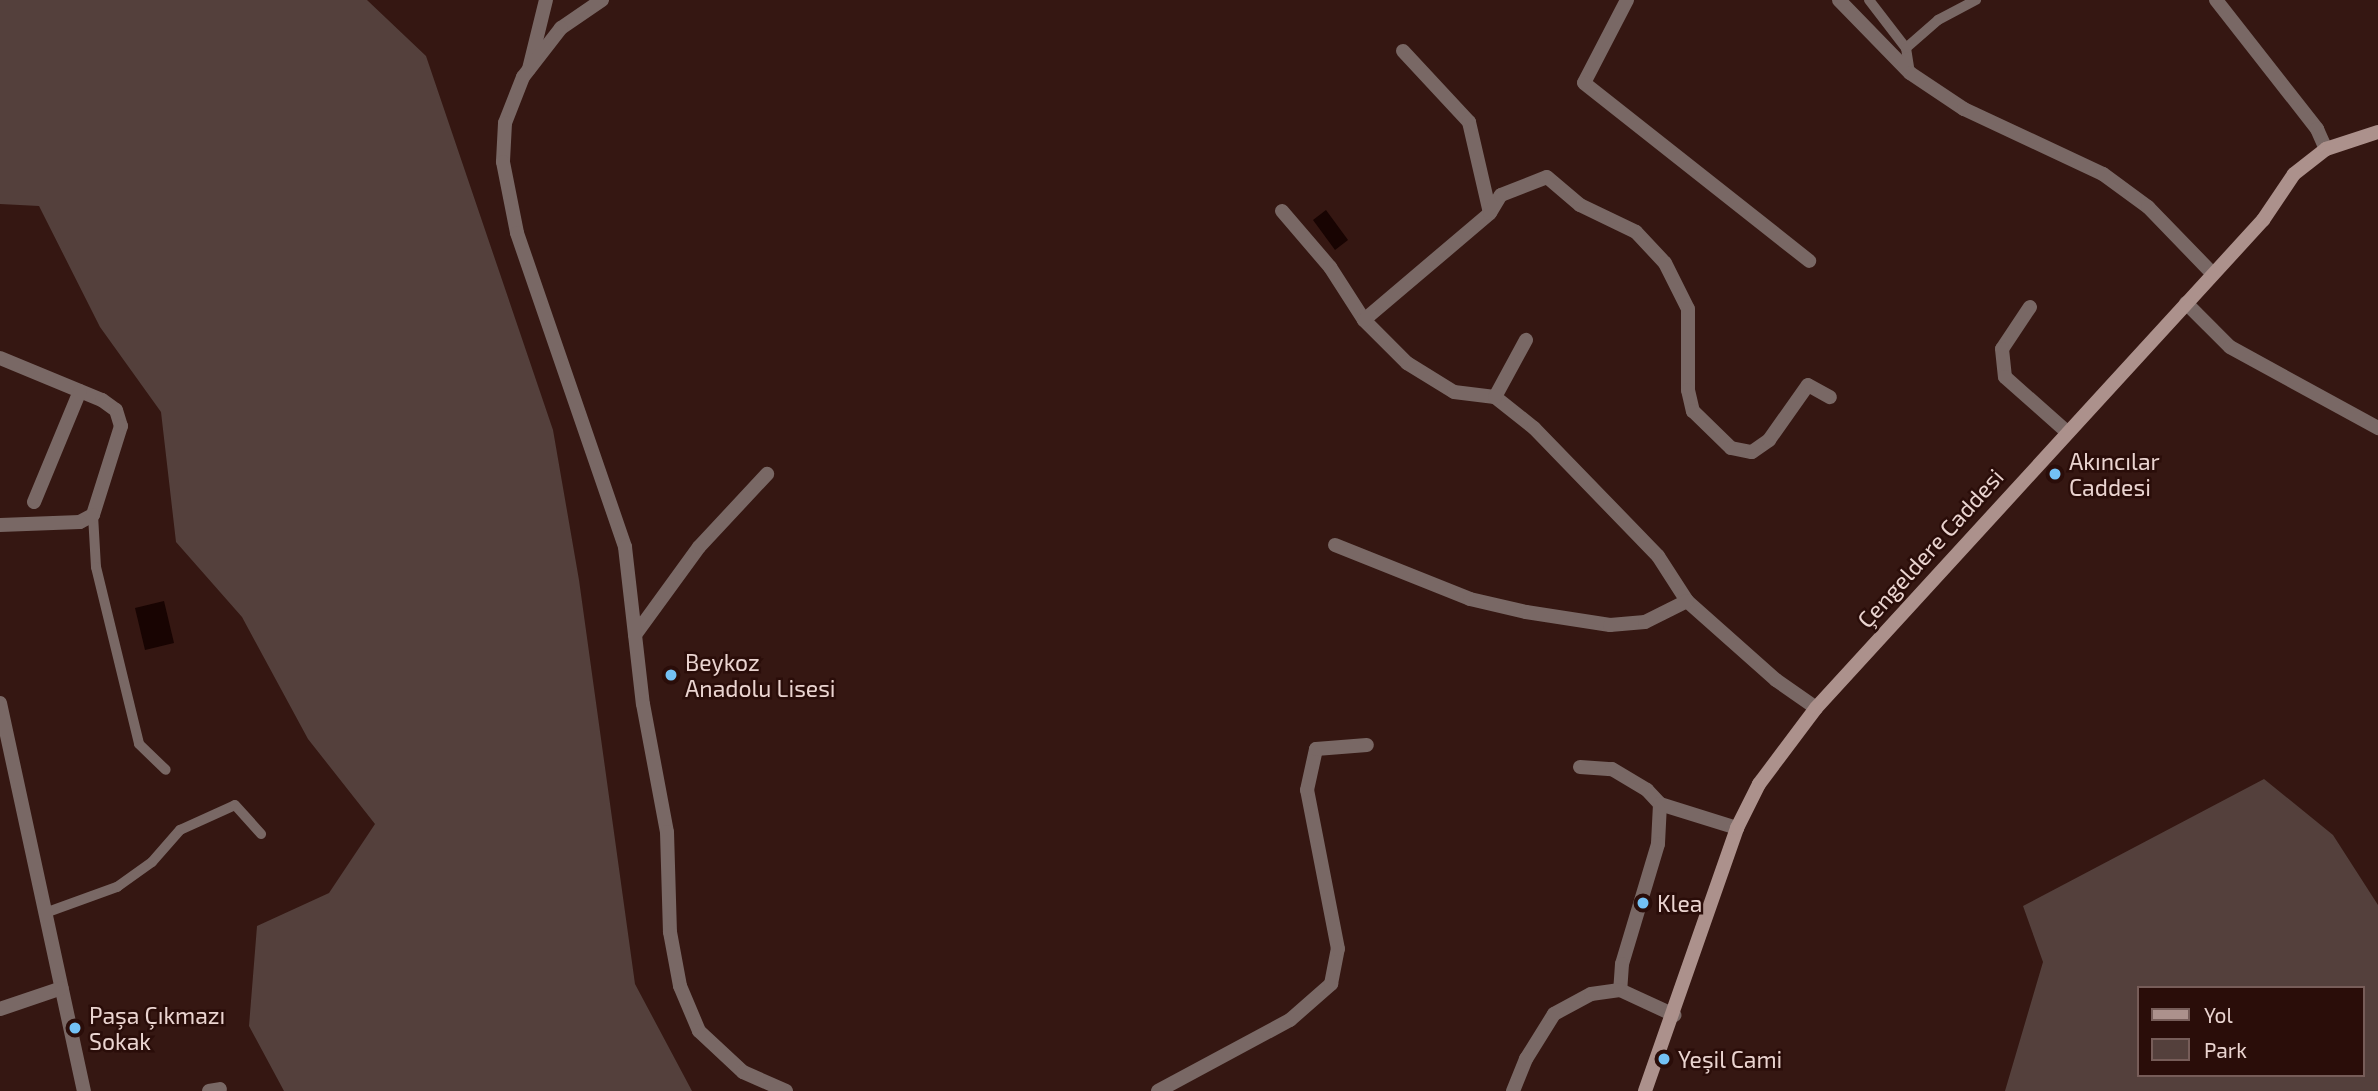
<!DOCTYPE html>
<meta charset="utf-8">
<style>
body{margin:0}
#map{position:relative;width:2378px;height:1091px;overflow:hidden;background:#351712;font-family:"Exo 2",sans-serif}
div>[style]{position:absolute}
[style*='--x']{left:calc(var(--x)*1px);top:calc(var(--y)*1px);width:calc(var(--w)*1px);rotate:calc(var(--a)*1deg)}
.green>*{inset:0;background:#54403c}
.water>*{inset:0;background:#180402}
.service>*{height:10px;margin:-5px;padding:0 5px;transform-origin:5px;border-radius:5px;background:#796865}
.minor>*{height:14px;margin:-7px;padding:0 7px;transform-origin:7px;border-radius:7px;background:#796865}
.tertiary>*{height:14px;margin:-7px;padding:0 7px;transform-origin:7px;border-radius:7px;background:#796865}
.secondary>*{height:14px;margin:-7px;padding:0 7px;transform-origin:7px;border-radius:7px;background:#ac918c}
.dots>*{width:19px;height:19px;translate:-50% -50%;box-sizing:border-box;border:4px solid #2a0d09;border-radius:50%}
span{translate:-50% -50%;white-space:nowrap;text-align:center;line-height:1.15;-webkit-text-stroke:5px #2a0d09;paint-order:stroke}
.poi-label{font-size:23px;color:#ead4d0}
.left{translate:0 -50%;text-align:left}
.street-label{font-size:23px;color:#ead4d0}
.legend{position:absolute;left:2137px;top:986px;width:228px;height:91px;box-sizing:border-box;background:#2a0d09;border:2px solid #775d59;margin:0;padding:9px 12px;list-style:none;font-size:21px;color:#ead4d0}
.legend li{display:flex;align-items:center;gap:14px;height:35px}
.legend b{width:35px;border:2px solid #775d59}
</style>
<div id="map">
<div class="green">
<div style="clip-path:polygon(0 0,367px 0,426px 56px,553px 430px,579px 580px,635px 984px,692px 1091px,284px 1091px,249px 1026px,257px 926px,329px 893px,375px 824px,308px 739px,242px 617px,176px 542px,161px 412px,100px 327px,39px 206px,0 204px)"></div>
<div style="clip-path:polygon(evenodd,2264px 779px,2333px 835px,2378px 905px,2378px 1091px,2005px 1091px,2043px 962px,2023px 906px,2264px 779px,2138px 988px,2362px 988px,2362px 1075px,2138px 1075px,2138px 988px)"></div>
</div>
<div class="water">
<div style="clip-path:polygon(1326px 210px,1348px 240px,1335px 250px,1313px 220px)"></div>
<div style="clip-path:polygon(164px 601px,174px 643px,145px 650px,135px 608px)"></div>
</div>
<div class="service">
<div style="--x:1869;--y:0;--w:61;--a:52.4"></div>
<div style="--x:1906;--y:48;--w:25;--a:81"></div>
<div style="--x:1906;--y:48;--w:43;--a:-41.2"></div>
<div style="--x:1938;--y:20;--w:43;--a:-27.8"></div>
<div style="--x:93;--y:515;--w:52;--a:86.7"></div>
<div style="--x:96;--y:567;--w:182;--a:76.3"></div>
<div style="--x:139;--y:744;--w:37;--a:44"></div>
<div style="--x:45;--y:913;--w:77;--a:-19.9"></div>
<div style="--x:117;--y:887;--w:43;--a:-35.5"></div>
<div style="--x:152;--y:862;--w:43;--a:-48.8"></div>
<div style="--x:180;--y:830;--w:60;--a:-24.4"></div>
<div style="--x:235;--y:805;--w:39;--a:48"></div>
</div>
<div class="minor">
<div style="--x:1627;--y:0;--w:93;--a:117.4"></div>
<div style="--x:1584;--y:83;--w:287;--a:38.3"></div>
<div style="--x:1839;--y:0;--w:102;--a:45.8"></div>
<div style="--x:1910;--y:73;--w:65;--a:33.7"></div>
<div style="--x:1964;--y:109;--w:153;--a:25.1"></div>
<div style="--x:2103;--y:174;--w:56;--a:36.3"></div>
<div style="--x:2148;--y:207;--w:93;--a:45.9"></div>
<div style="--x:2216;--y:0;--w:164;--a:51.9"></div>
<div style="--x:2317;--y:129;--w:22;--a:66"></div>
<div style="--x:1403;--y:51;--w:97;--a:47.1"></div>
<div style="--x:1469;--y:122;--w:93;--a:77"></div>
<div style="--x:529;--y:69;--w:71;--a:-76.2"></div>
<div style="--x:1282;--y:211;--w:74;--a:49.4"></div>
<div style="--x:1330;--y:267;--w:63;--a:57.3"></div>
<div style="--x:1364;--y:320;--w:61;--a:45"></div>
<div style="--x:1407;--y:363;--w:55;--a:31.7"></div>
<div style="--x:1454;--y:392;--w:41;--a:7"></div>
<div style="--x:1495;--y:397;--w:50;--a:38.5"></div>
<div style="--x:1534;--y:428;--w:178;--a:45.9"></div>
<div style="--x:1658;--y:556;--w:54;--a:57.2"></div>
<div style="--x:1687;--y:601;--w:119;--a:41.6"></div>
<div style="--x:1776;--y:680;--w:49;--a:35"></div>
<div style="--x:2186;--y:303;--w:62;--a:45"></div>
<div style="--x:2230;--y:347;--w:169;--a:28.7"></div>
<div style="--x:2030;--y:307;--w:50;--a:123.7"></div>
<div style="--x:2002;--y:349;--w:28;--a:84"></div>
<div style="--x:2005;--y:377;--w:83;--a:41.6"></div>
<div style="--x:1364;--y:320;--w:165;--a:-40.3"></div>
<div style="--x:1490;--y:213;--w:21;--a:-59"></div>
<div style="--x:1501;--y:195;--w:49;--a:-21.4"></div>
<div style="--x:1547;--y:177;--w:43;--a:40.3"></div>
<div style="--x:1580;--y:205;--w:62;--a:25.7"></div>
<div style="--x:1636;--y:232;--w:42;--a:46.9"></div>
<div style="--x:1665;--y:263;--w:51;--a:63.4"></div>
<div style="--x:1688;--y:309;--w:81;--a:90"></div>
<div style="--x:1688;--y:390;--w:22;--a:77"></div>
<div style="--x:1693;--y:411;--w:53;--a:44.2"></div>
<div style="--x:1731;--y:448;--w:21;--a:11"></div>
<div style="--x:1752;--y:452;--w:21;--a:-35"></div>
<div style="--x:1769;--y:440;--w:67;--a:-54.7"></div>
<div style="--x:1808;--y:385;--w:25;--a:29"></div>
<div style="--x:0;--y:358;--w:110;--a:22.4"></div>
<div style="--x:102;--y:400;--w:17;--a:36"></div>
<div style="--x:116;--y:410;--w:17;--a:73"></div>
<div style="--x:121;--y:426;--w:93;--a:107.5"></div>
<div style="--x:93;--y:515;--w:15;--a:152"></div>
<div style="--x:80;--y:522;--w:80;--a:177.9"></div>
<div style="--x:1495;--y:397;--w:65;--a:-61.5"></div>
<div style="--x:34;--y:502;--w:120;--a:-67.5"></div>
<div style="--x:1335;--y:545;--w:145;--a:21.8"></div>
<div style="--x:1470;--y:599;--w:57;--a:13.1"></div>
<div style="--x:1526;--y:612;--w:85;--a:8.8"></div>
<div style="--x:1610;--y:625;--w:35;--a:-5"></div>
<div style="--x:1645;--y:622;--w:47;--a:-26.6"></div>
<div style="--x:635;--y:635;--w:109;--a:-54"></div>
<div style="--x:699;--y:547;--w:100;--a:-47"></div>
<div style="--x:0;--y:703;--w:397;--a:77.8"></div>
<div style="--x:1580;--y:767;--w:32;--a:4"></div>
<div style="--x:1612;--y:769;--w:41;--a:31"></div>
<div style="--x:1647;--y:790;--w:19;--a:47"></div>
<div style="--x:1660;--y:804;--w:40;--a:92.9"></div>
<div style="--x:1658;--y:844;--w:125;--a:106.7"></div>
<div style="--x:1622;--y:964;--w:26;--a:94"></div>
<div style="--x:1660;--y:804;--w:81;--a:17.3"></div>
<div style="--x:0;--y:1009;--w:65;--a:-18.7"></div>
<div style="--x:209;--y:1091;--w:11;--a:-10"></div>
<div style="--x:1158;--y:1091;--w:150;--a:-28.3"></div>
<div style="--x:1290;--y:1020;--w:55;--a:-41.3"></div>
<div style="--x:1331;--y:984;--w:36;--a:-79"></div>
<div style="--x:1338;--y:949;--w:162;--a:-101"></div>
<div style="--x:1307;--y:790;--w:42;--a:-77.6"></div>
<div style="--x:1316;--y:749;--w:51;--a:-4.5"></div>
<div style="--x:1513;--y:1091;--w:35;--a:-68"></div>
<div style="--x:1526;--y:1059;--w:53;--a:-58.1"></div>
<div style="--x:1554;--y:1014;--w:42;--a:-28.4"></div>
<div style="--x:1591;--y:994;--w:29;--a:-8"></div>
<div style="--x:1620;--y:990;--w:60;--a:24.8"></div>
</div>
<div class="tertiary">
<div style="--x:602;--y:0;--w:50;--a:145.7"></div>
<div style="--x:561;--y:28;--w:62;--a:127.8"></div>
<div style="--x:523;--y:77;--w:49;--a:111.4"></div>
<div style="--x:505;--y:123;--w:39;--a:93"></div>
<div style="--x:503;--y:162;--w:72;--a:78.8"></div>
<div style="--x:517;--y:233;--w:332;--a:71"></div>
<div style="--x:625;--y:547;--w:158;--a:83.5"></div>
<div style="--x:643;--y:704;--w:130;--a:79.4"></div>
<div style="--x:667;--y:832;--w:100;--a:88.3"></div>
<div style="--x:670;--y:932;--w:55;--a:79.5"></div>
<div style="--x:680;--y:986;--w:49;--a:67.1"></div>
<div style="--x:699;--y:1031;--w:60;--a:43"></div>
<div style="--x:743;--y:1072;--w:47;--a:23.8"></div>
</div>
<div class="secondary">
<div style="--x:1645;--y:1091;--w:279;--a:-70.7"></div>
<div style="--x:1737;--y:828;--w:49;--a:-63.4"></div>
<div style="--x:1759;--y:784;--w:95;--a:-53.1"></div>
<div style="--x:1816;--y:708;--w:662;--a:-47.51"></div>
<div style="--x:2263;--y:220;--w:55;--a:-56"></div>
<div style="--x:2294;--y:174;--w:41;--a:-38"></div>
<div style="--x:2326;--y:149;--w:55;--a:-18.1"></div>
</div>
<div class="dots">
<div style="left:2055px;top:474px;background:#73c1f5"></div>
<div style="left:671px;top:675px;background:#73c1f5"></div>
<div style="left:1643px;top:903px;background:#73c1f5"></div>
<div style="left:75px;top:1028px;background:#73c1f5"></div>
<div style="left:1664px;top:1059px;background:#73c1f5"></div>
</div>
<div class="poi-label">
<span class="left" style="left:2069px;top:474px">Akıncılar<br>Caddesi</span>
<span class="left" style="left:685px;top:675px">Beykoz<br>Anadolu Lisesi</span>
<span class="left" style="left:1657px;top:903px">Klea</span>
<span class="left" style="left:89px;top:1028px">Paşa Çıkmazı<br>Sokak</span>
<span class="left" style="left:1678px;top:1059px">Yeşil Cami</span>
</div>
<div class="street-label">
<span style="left:1930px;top:548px;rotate:-48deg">Çengeldere Caddesi</span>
</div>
<ul class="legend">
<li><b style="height:9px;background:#ac918c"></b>Yol</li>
<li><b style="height:19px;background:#54403c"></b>Park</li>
</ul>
</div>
